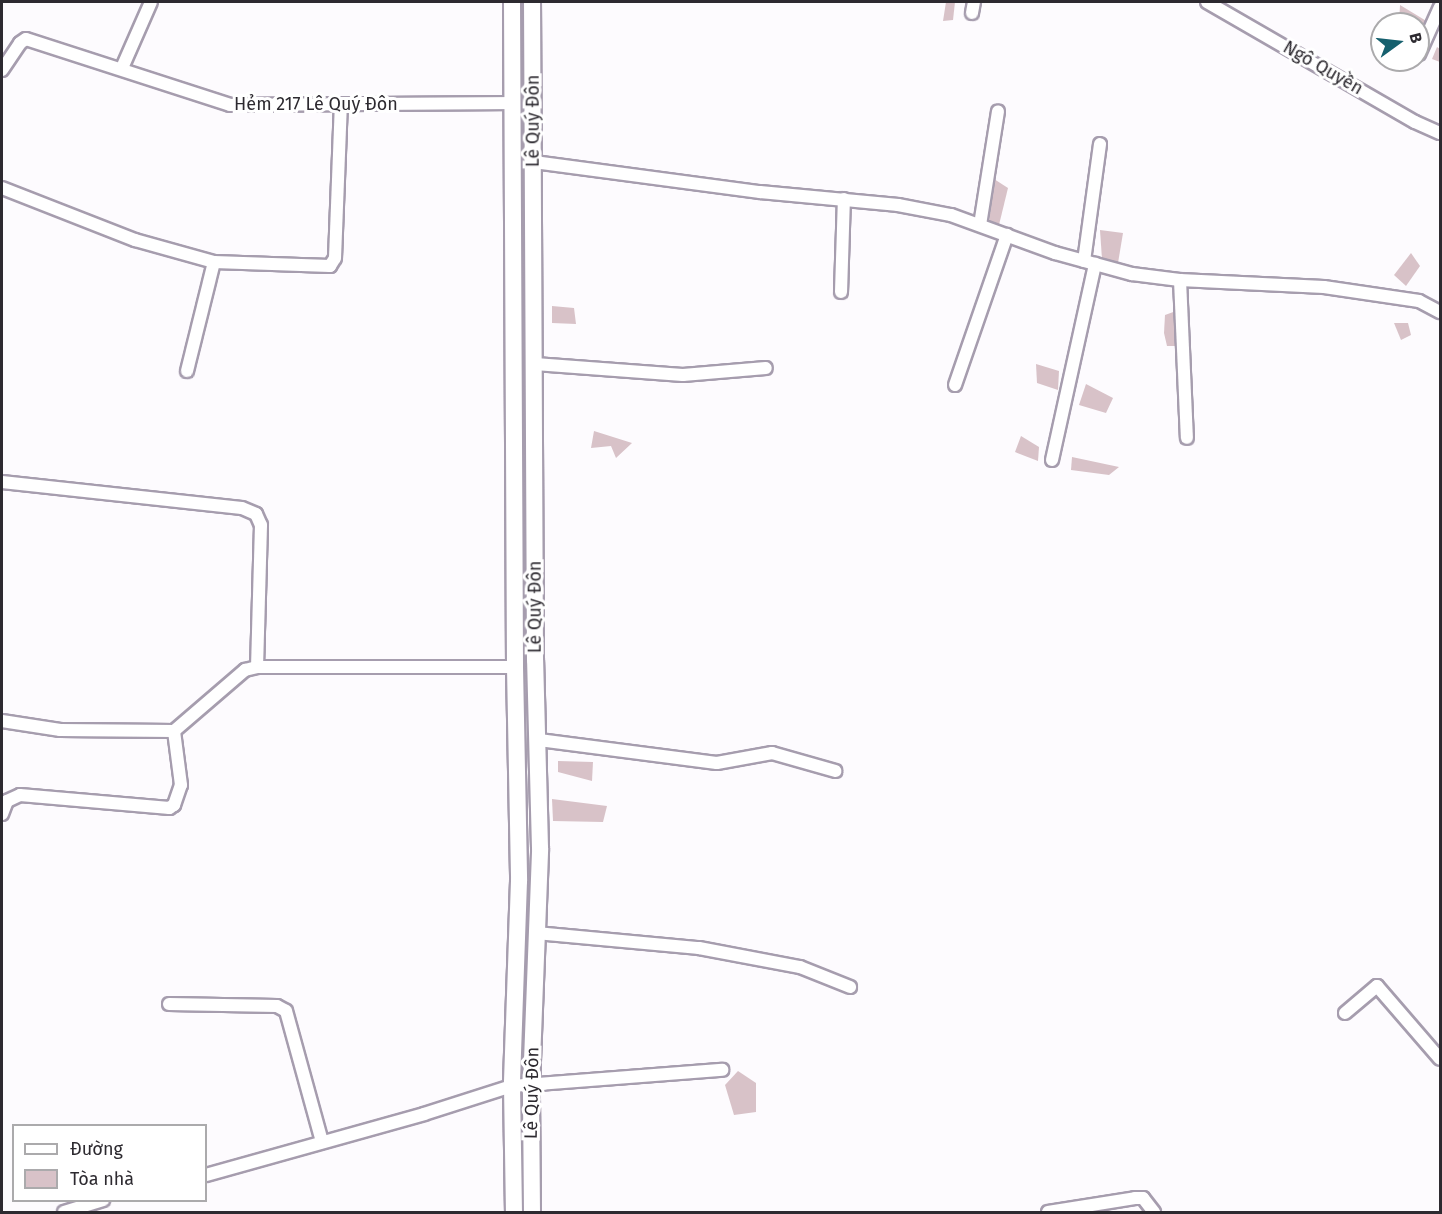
<!DOCTYPE html>
<meta charset="utf-8">
<style>
body{margin:0}
#map{position:relative;width:1442px;height:1214px;overflow:hidden;background:#fdfbfe;font-family:"Fira Sans",sans-serif}
div>[style]{position:absolute}
[style*='--x']{left:calc(var(--x)*1px);top:calc(var(--y)*1px);width:calc(var(--w)*1px);rotate:calc(var(--a)*1deg)}
.building>*{inset:0;background:#d8c2c8}
.roads{filter:drop-shadow(2px 0 #a69dae) drop-shadow(-2px 0 #a69dae) drop-shadow(0 2px #a69dae) drop-shadow(0 -2px #a69dae)}
.street>*{height:12px;margin:-6px;padding:0 6px;transform-origin:6px;border-radius:6px;background:#fff}
.secondary>*{height:16px;margin:-8px;padding:0 8px;transform-origin:8px;border-radius:8px;background:#fff}
span{translate:-50% -50%;white-space:nowrap;text-align:center;line-height:1.15;-webkit-text-stroke:6px #fff;paint-order:stroke}
.street-label{font-size:18px;color:#2d2a30}
.frame{position:absolute;inset:0;border:3px solid #2d2a30;pointer-events:none}
.legend{position:absolute;left:12px;top:1124px;width:195px;height:78px;box-sizing:border-box;background:#fff;border:2px solid #abaaac;margin:0;padding:8px 10px;list-style:none;font-size:18px;color:#2d2a30}
.legend li{display:flex;align-items:center;gap:12px;height:30px}
.legend b{width:30px;border:2px solid #abaaac}
.north{position:absolute;left:1370px;top:12px;width:60px;height:60px;box-sizing:border-box;background:#fff;border:2px solid #abaaac;border-radius:50%;rotate:75deg;font-size:16px;font-weight:700;line-height:24px;text-align:center;color:#2d2a30}
.north::after{content:'';display:block;margin:auto;width:21px;height:27px;background:#16606e;clip-path:polygon(50% 0,100% 100%,50% 72%,0 100%)}
</style>
<div id="map">
<div class="building">
<div style="clip-path:polygon(946px 2px,955px 2px,953px 20px,943px 21px)"></div>
<div style="clip-path:polygon(1400px 5px,1428px 22px,1418px 36px,1418px 24px,1399px 24px)"></div>
<div style="clip-path:polygon(1437px 47px,1440px 49px,1440px 62px,1432px 59px)"></div>
<div style="clip-path:polygon(994px 179px,1008px 188px,998px 229px,989px 222px)"></div>
<div style="clip-path:polygon(1100px 230px,1123px 233px,1118px 263px,1102px 259px)"></div>
<div style="clip-path:polygon(1411px 253px,1420px 266px,1406px 286px,1394px 275px)"></div>
<div style="clip-path:polygon(552px 306px,574px 308px,576px 324px,552px 323px)"></div>
<div style="clip-path:polygon(1176px 311px,1182px 346px,1167px 346px,1164px 333px,1165px 315px)"></div>
<div style="clip-path:polygon(1394px 323px,1408px 323px,1411px 335px,1401px 340px)"></div>
<div style="clip-path:polygon(1036px 364px,1059px 371px,1058px 390px,1037px 383px)"></div>
<div style="clip-path:polygon(1086px 384px,1113px 398px,1106px 413px,1079px 405px)"></div>
<div style="clip-path:polygon(594px 431px,632px 443px,616px 458px,611px 446px,591px 448px)"></div>
<div style="clip-path:polygon(1021px 436px,1039px 447px,1038px 461px,1015px 452px)"></div>
<div style="clip-path:polygon(1072px 457px,1119px 467px,1109px 475px,1071px 470px)"></div>
<div style="clip-path:polygon(558px 761px,593px 762px,592px 781px,558px 772px)"></div>
<div style="clip-path:polygon(552px 799px,607px 806px,603px 822px,553px 821px)"></div>
<div style="clip-path:polygon(738px 1071px,756px 1083px,756px 1112px,734px 1115px,725px 1085px)"></div>
</div>
<div class="roads">
<div class="street">
<div style="--x:1207;--y:2;--w:240;--a:30"></div>
<div style="--x:1415;--y:122;--w:27;--a:24"></div>
<div style="--x:972;--y:13;--w:11;--a:-80"></div>
<div style="--x:1419;--y:54;--w:51;--a:-65.9"></div>
<div style="--x:122;--y:68;--w:72;--a:-66.3"></div>
<div style="--x:2;--y:70;--w:32;--a:-56"></div>
<div style="--x:20;--y:43;--w:7;--a:-34"></div>
<div style="--x:26;--y:39;--w:214;--a:17.9"></div>
<div style="--x:230;--y:105;--w:282;--a:-0.4"></div>
<div style="--x:534;--y:162;--w:228;--a:7.6"></div>
<div style="--x:760;--y:192;--w:139;--a:5.4"></div>
<div style="--x:898;--y:205;--w:54;--a:10.7"></div>
<div style="--x:951;--y:215;--w:111;--a:20.1"></div>
<div style="--x:1055;--y:253;--w:80;--a:15.3"></div>
<div style="--x:1132;--y:274;--w:48;--a:7.1"></div>
<div style="--x:1180;--y:280;--w:144;--a:2.8"></div>
<div style="--x:1324;--y:287;--w:96;--a:8.4"></div>
<div style="--x:1419;--y:301;--w:24;--a:28"></div>
<div style="--x:2;--y:188;--w:143;--a:21.4"></div>
<div style="--x:135;--y:240;--w:82;--a:15.6"></div>
<div style="--x:214;--y:262;--w:116;--a:2"></div>
<div style="--x:330;--y:266;--w:9;--a:-58"></div>
<div style="--x:335;--y:258;--w:153;--a:-87.8"></div>
<div style="--x:980;--y:225;--w:115;--a:-81"></div>
<div style="--x:1084;--y:261;--w:118;--a:-82.2"></div>
<div style="--x:1180;--y:280;--w:158;--a:87.5"></div>
<div style="--x:841;--y:292;--w:93;--a:-88.2"></div>
<div style="--x:535;--y:364;--w:148;--a:4.3"></div>
<div style="--x:683;--y:375;--w:83;--a:-4.8"></div>
<div style="--x:187;--y:371;--w:112;--a:-76.1"></div>
<div style="--x:955;--y:385;--w:159;--a:-70.9"></div>
<div style="--x:1052;--y:460;--w:201;--a:-77.6"></div>
<div style="--x:2;--y:482;--w:241;--a:6.2"></div>
<div style="--x:242;--y:508;--w:15;--a:23"></div>
<div style="--x:256;--y:514;--w:12;--a:66"></div>
<div style="--x:261;--y:525;--w:142;--a:91.6"></div>
<div style="--x:2;--y:721;--w:59;--a:8.8"></div>
<div style="--x:60;--y:730;--w:114;--a:0.5"></div>
<div style="--x:174;--y:731;--w:94;--a:-40.7"></div>
<div style="--x:245;--y:670;--w:12;--a:-14"></div>
<div style="--x:257;--y:667;--w:258;--a:0"></div>
<div style="--x:539;--y:740;--w:179;--a:7.4"></div>
<div style="--x:717;--y:763;--w:56;--a:-10.3"></div>
<div style="--x:772;--y:753;--w:66;--a:15.9"></div>
<div style="--x:2;--y:814;--w:14;--a:-69"></div>
<div style="--x:7;--y:801;--w:14;--a:-25"></div>
<div style="--x:20;--y:795;--w:150;--a:5"></div>
<div style="--x:169;--y:808;--w:6;--a:-31"></div>
<div style="--x:174;--y:805;--w:21;--a:-71"></div>
<div style="--x:181;--y:785;--w:54;--a:-97.4"></div>
<div style="--x:536;--y:933;--w:164;--a:5.3"></div>
<div style="--x:699;--y:948;--w:103;--a:10.7"></div>
<div style="--x:800;--y:967;--w:54;--a:21.8"></div>
<div style="--x:169;--y:1004;--w:108;--a:1.1"></div>
<div style="--x:277;--y:1006;--w:10;--a:29"></div>
<div style="--x:286;--y:1011;--w:136;--a:74.6"></div>
<div style="--x:1345;--y:1013;--w:42;--a:-40.2"></div>
<div style="--x:1377;--y:986;--w:96;--a:49.2"></div>
<div style="--x:206;--y:1175;--w:226;--a:-15.6"></div>
<div style="--x:424;--y:1114;--w:92;--a:-17.7"></div>
<div style="--x:512;--y:1086;--w:211;--a:-4.4"></div>
<div style="--x:64;--y:1212;--w:41;--a:-17.1"></div>
<div style="--x:1048;--y:1212;--w:88;--a:-9.1"></div>
<div style="--x:1135;--y:1198;--w:8;--a:0"></div>
<div style="--x:1143;--y:1198;--w:18;--a:52"></div>
</div>
<div class="secondary">
<div style="--x:512;--y:2;--w:665;--a:89.74"></div>
<div style="--x:515;--y:667;--w:214;--a:88.9"></div>
<div style="--x:519;--y:881;--w:205;--a:92"></div>
<div style="--x:512;--y:1086;--w:126;--a:89.1"></div>
<div style="--x:532;--y:1212;--w:125;--a:-90.5"></div>
<div style="--x:531;--y:1087;--w:239;--a:-87.8"></div>
<div style="--x:540;--y:848;--w:188;--a:-91.5"></div>
<div style="--x:535;--y:660;--w:658;--a:-90.26"></div>
</div>
</div>
<div class="street-label">
<span style="left:1323px;top:68px;rotate:30deg">Ngô Quyền</span>
<span style="left:316px;top:104px">Hẻm 217 Lê Quý Đôn</span>
<span style="left:533px;top:121px;rotate:-90deg">Lê Quý Đôn</span>
<span style="left:535px;top:607px;rotate:-90deg">Lê Quý Đôn</span>
<span style="left:532px;top:1093px;rotate:-89deg">Lê Quý Đôn</span>
</div>
<div class="frame"></div>
<ul class="legend">
<li><b style="height:8px;background:#fff"></b>Đường</li>
<li><b style="height:16px;background:#d8c2c8"></b>Tòa nhà</li>
</ul>
<div class="north">B</div>
</div>
